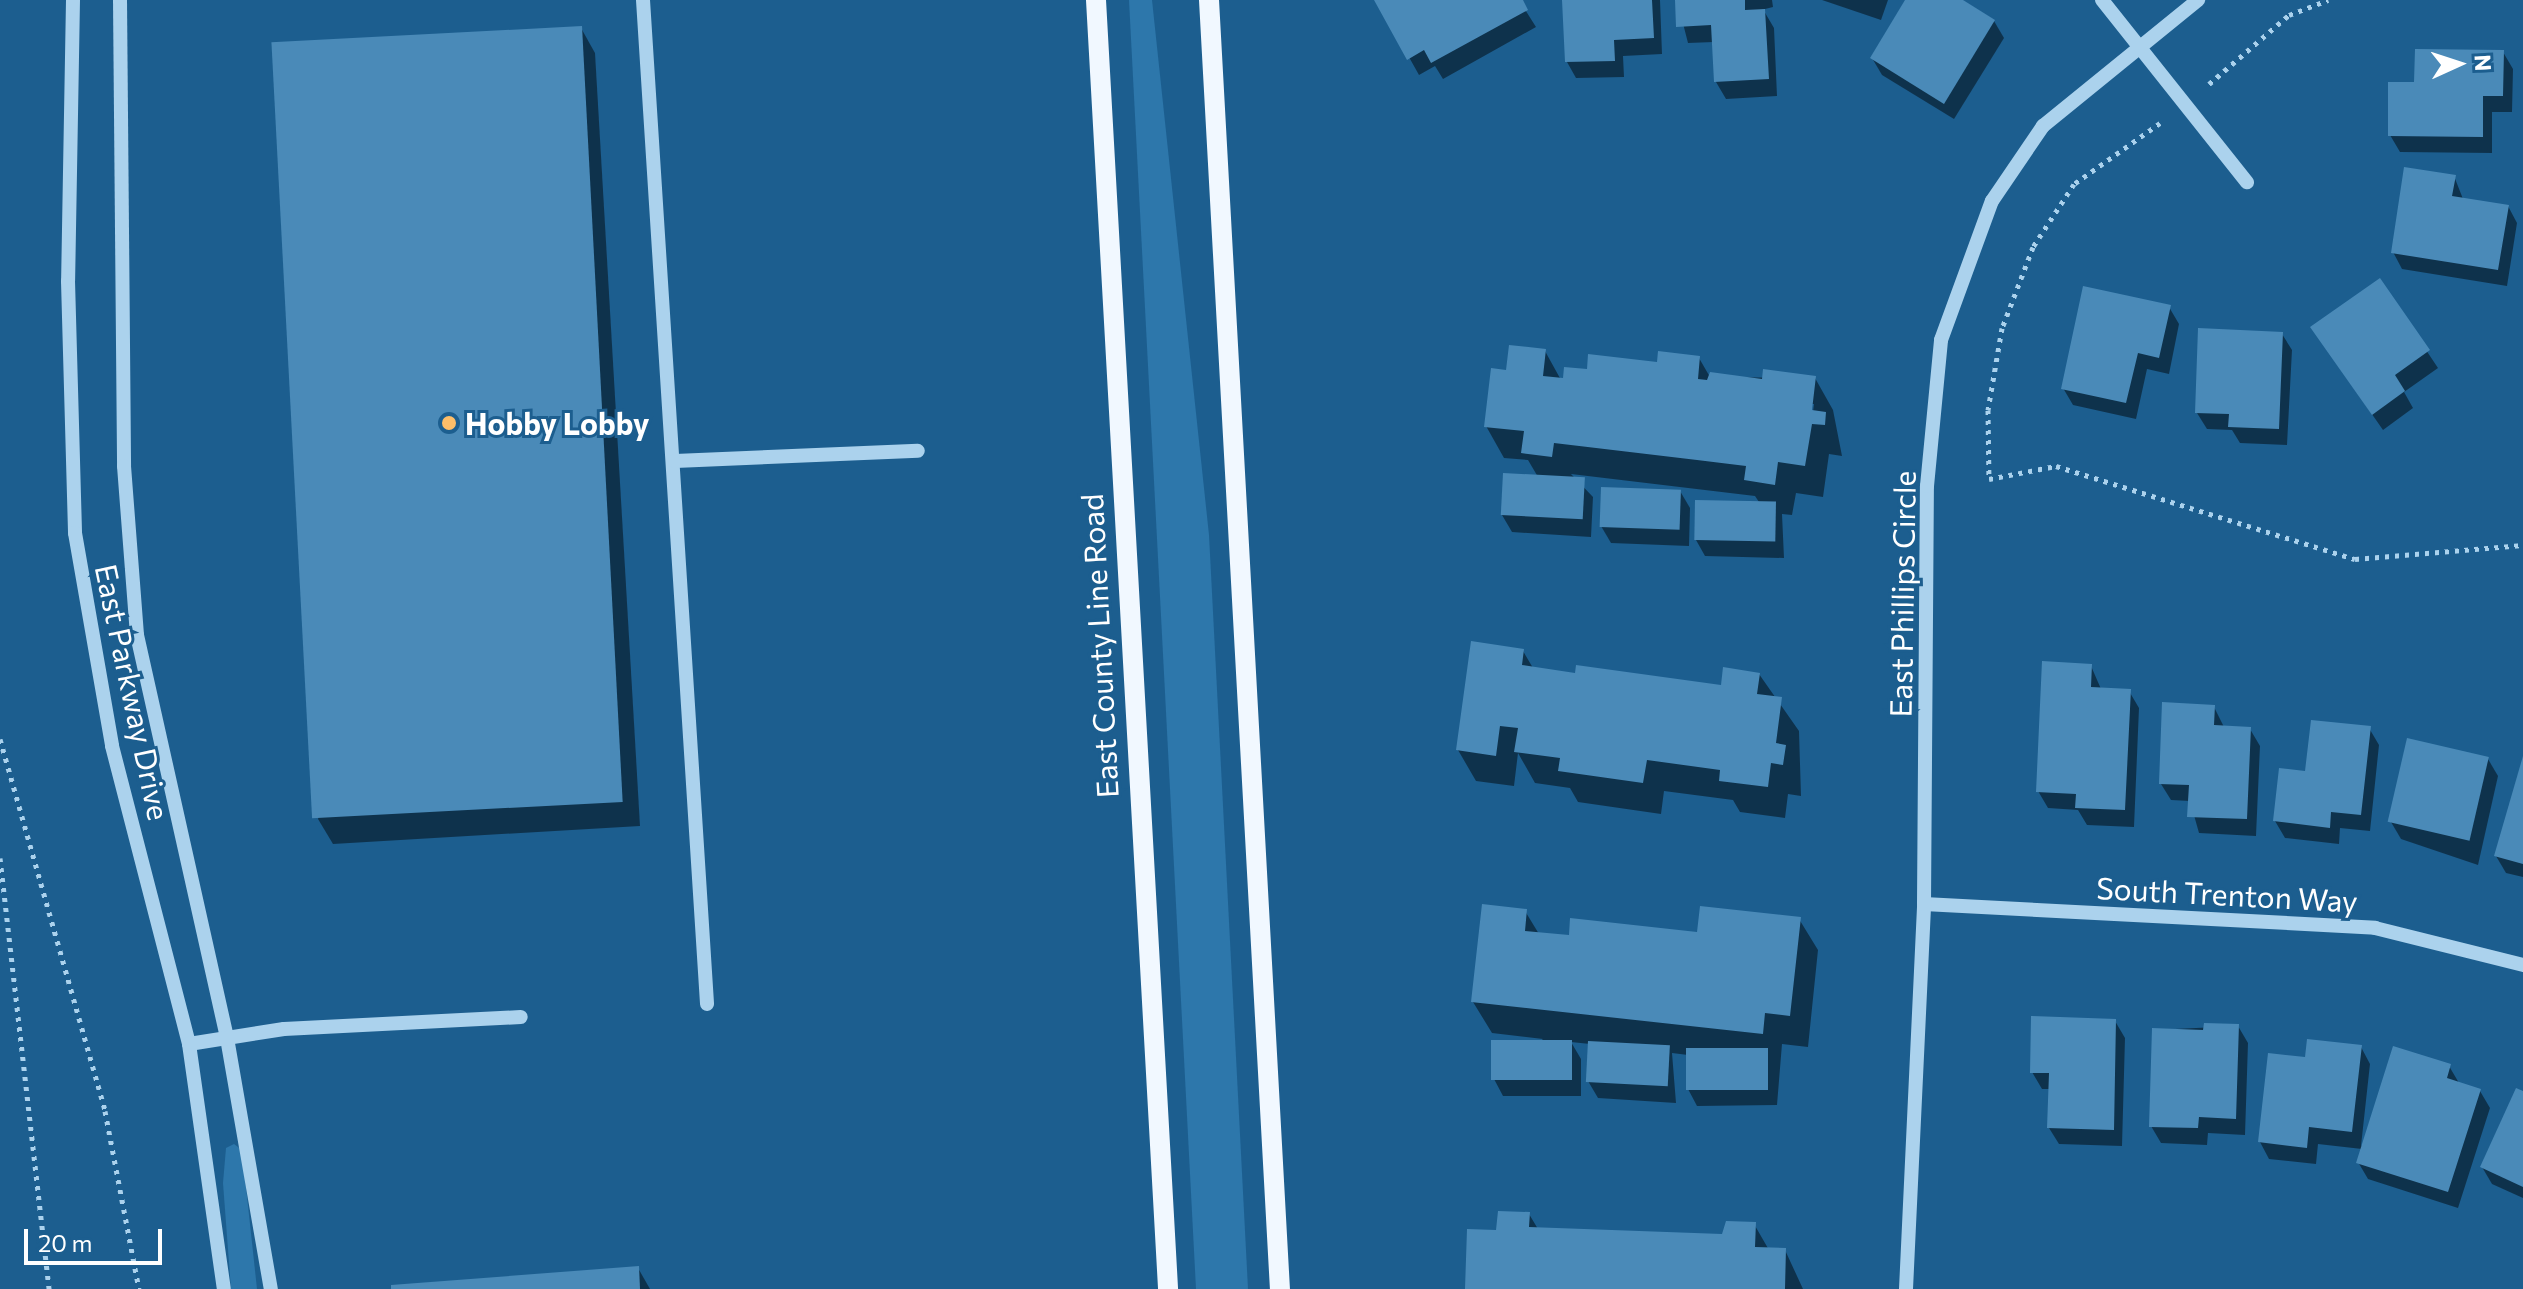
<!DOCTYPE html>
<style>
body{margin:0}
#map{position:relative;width:2523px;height:1289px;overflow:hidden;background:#1c5e8f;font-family:Commissioner,sans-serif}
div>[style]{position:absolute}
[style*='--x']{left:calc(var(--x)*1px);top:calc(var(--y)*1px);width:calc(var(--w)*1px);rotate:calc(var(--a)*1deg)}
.green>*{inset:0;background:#2d77ab}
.shadow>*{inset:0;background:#0007}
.building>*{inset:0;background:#4a8ab8;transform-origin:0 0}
.path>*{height:5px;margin-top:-2.5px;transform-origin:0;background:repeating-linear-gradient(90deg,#abd2ed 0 4px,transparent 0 10px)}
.minor>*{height:14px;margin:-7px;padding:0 7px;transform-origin:7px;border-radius:7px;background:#abd2ed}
.major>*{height:20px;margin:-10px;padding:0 10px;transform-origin:10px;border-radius:10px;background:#f1f8ff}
.dots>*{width:22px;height:22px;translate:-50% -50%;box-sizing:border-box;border:4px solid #1c5e8f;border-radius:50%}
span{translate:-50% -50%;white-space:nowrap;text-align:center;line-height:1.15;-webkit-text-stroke:6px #1c5e8f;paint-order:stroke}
.poi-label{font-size:30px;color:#fff;font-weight:700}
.left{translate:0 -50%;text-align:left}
.street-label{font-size:30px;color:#fff}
.north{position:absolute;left:2419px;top:24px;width:80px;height:80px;-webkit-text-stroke:6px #1c5e8f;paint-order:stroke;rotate:87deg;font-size:22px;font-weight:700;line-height:32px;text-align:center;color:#fff}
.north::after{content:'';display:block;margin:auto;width:28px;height:36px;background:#fff;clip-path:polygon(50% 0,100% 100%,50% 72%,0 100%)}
.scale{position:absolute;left:24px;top:1229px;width:138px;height:36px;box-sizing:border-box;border:4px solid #fff;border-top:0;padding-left:10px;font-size:24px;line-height:28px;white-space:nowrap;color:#fff;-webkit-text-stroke:6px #1c5e8f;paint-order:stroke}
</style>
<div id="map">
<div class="green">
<div style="clip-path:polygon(1129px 0,1152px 0,1209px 535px,1248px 1289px,1196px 1289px)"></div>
<div style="clip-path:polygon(234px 1144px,242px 1150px,257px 1289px,231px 1289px,223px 1183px,226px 1148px)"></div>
</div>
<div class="shadow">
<div style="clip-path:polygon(1377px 0,1519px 0,1536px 27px,1443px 79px,1435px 66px,1419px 75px)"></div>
<div style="clip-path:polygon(1564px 0,1660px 0,1662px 54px,1623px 56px,1624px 77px,1576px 78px,1567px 62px)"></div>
<div style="clip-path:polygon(1677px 0,1772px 0,1773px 7px,1753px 12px,1764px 11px,1774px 28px,1777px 96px,1726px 99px,1716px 82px,1714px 42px,1688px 43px)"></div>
<div style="clip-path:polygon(1822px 0,1888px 0,1881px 20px)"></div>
<div style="clip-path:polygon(1907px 0,1959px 0,1994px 21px,2004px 38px,1954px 119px,1882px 75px,1872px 58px)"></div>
<div style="clip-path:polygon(581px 28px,595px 53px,640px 826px,333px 844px,318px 819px)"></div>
<div style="clip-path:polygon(2503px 52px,2513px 69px,2512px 112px,2492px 112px,2492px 153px,2400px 152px,2390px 135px,2416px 84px)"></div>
<div style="clip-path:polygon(2454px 176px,2463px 199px,2508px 206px,2517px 223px,2507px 286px,2402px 269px,2393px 252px)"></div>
<div style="clip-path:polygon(2380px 281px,2438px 368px,2404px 392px,2413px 408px,2383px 430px,2323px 344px)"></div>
<div style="clip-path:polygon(2169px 307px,2179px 324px,2169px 374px,2147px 369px,2136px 419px,2073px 405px,2063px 388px)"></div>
<div style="clip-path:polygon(2282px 334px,2292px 350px,2287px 445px,2240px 443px,2232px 430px,2207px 429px,2197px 413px)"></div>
<div style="clip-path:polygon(evenodd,1545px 351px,1561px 380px,1699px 358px,1710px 377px,1815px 378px,1833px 410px,1842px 456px,1829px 454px,1823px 497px,1796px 493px,1792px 515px,1782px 514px,1784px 558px,1705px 556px,1696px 540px,1759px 502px,1755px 496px,1571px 474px,1593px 497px,1591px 537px,1512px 532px,1502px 515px,1538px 477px,1528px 460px,1504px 458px,1486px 426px,1508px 372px,1545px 351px,1810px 404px,1814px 404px,1812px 420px,1810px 404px)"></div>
<div style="clip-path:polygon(1680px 491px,1690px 508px,1689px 546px,1611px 543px,1601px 526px)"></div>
<div style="clip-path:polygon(1523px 651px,1533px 668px,1577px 675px,1722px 688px,1759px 674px,1799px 731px,1801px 796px,1788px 794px,1785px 818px,1740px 812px,1733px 800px,1664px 791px,1661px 814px,1578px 802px,1570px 788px,1535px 783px,1518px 753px,1514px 786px,1476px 781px,1458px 750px)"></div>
<div style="clip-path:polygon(2091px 666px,2101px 689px,2129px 691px,2139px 708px,2134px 827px,2087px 825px,2078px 810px,2048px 808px,2038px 791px)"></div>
<div style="clip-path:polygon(2214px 707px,2224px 727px,2250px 729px,2260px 746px,2256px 836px,2199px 833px,2190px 801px,2171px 800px,2161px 784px)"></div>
<div style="clip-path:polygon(2369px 728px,2379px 745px,2370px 831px,2340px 828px,2339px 844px,2285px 838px,2275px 821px,2307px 773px)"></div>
<div style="clip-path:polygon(2488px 759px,2498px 776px,2478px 865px,2401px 839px,2391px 822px)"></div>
<div style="clip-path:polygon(2523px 762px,2523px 877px,2506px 873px,2496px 856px)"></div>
<div style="clip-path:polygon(1525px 911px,1539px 934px,1571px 938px,1699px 934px,1799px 919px,1818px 950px,1808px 1047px,1782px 1044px,1777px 1105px,1697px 1106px,1688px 1089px,1688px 1055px,1672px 1053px,1676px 1103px,1598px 1098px,1588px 1081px,1590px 1044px,1571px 1042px,1581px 1059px,1581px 1096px,1503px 1096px,1494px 1079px,1543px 1039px,1492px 1033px,1473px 1002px)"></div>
<div style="clip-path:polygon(2115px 1021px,2125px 1038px,2122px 1146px,2059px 1144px,2049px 1128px,2051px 1089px,2042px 1089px,2032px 1072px)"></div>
<div style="clip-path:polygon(2238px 1026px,2248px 1043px,2245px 1135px,2208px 1133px,2207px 1145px,2161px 1143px,2151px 1126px,2154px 1030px)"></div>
<div style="clip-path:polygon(2361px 1047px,2370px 1064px,2361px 1146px,2449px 1066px,2459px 1083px,2480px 1091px,2490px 1108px,2458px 1208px,2368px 1179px,2358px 1162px,2362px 1149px,2318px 1144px,2316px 1164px,2269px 1159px,2260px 1142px,2306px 1059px)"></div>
<div style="clip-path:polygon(2523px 1094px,2523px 1198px,2492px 1184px,2482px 1167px)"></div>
<div style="clip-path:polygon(1529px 1214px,1538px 1229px,1723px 1236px,1754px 1224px,1769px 1250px,1785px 1250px,1803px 1289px,1467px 1289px,1498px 1232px)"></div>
<div style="clip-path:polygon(638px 1268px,650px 1289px,393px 1289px)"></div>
</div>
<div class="building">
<div style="clip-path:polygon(1374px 0,1523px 0,1528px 10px,1431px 63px,1424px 50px,1407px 60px)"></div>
<div style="clip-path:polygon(1562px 0,1652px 0,1654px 38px,1614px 40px,1615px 61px,1565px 62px)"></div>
<div style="clip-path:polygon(1675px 0,1745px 0,1745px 10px,1765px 9px,1769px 79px,1714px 82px,1711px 25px,1676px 27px)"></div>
<div style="clip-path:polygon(1905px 0,1963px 0,1995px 20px,1944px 104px,1870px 58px)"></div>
<div style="left:582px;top:26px;width:777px;height:311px;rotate:87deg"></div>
<div style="clip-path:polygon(2415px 49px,2504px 50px,2503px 96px,2483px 96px,2483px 137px,2388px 136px,2388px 82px,2414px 82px)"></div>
<div style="clip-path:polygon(2404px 167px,2456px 175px,2452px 196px,2509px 205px,2498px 270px,2391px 253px)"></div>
<div style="clip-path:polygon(2380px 278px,2430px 350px,2395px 375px,2405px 391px,2372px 415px,2310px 327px)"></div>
<div style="clip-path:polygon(2083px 286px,2171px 305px,2159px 358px,2138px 353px,2126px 403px,2061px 389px)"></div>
<div style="clip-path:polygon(2198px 328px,2283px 332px,2279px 429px,2228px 427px,2229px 414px,2195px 413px)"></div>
<div style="clip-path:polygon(1509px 345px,1546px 349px,1543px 376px,1563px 378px,1564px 367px,1587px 369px,1588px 354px,1657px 362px,1658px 351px,1700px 356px,1698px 379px,1707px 380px,1710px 372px,1762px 379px,1763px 369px,1816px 376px,1812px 410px,1826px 412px,1825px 425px,1812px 424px,1805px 466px,1778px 462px,1775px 485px,1744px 480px,1746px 466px,1697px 460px,1554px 443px,1552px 457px,1521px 453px,1524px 431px,1484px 427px,1491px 368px,1506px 370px)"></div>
<div style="left:1503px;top:473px;width:82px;height:42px;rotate:3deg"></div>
<div style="left:1601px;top:487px;width:80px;height:40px;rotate:2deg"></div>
<div style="left:1695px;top:500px;width:81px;height:40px;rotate:1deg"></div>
<div style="clip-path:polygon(1471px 641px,1524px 649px,1522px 665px,1575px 673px,1576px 665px,1721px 685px,1723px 667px,1760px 673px,1757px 694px,1782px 697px,1776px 743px,1786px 745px,1783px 765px,1771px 763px,1768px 787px,1719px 781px,1720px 770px,1647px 760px,1643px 783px,1558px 771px,1560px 758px,1514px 752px,1518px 728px,1500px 726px,1496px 756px,1456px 750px)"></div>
<div style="clip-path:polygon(2042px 661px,2092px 664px,2091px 687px,2131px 689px,2125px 810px,2075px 808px,2076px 794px,2036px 792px)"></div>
<div style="clip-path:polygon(2162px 702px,2215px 705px,2214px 725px,2251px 727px,2247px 819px,2187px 817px,2189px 785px,2159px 784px)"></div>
<div style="clip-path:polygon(2311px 720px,2371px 726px,2361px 815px,2331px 812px,2330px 828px,2273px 821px,2279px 768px,2305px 771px)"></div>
<div style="left:2407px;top:738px;width:84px;height:86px;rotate:13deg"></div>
<div style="clip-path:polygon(2523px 756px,2523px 864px,2494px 856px)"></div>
<div style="clip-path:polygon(1482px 904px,1527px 909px,1525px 931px,1569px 935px,1570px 918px,1697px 932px,1700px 906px,1801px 917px,1790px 1016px,1765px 1013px,1763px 1034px,1471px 1002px)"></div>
<div style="clip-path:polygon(2031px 1016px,2116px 1019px,2114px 1130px,2047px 1128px,2049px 1073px,2030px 1073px)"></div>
<div style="clip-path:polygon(2204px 1023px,2239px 1024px,2236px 1119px,2199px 1117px,2198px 1128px,2149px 1127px,2152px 1028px,2203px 1030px)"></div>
<div style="clip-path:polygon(2307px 1039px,2362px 1045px,2352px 1132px,2309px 1127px,2307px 1148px,2258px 1142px,2268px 1053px,2305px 1057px)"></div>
<div style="left:1491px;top:1040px;width:81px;height:40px"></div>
<div style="left:1588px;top:1041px;width:82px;height:41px;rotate:3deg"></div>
<div style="clip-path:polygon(2393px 1046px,2451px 1064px,2447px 1078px,2481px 1089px,2448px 1192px,2356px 1163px)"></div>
<div style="left:1686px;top:1048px;width:82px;height:42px"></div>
<div style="clip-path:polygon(2516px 1088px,2523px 1091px,2523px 1187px,2480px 1167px)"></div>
<div style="clip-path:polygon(1498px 1211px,1530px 1212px,1529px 1227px,1722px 1234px,1726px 1221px,1756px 1222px,1755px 1247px,1786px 1248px,1785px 1289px,1465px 1289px,1467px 1229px,1496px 1230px)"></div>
<div style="clip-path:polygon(639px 1266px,640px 1289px,391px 1289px,391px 1285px)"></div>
</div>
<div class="path">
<div style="--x:2209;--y:84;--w:106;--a:-40.8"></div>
<div style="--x:2289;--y:15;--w:42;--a:-21"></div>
<div style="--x:2160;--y:123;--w:105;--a:144.7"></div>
<div style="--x:2074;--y:184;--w:75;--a:123.1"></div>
<div style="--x:2033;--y:247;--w:87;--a:110.9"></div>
<div style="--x:2002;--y:328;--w:83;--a:99.7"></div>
<div style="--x:1988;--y:410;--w:69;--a:89.2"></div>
<div style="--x:1989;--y:479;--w:68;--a:-11"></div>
<div style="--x:2056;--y:466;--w:313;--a:17.3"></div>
<div style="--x:2355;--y:559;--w:169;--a:-4.8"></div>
<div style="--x:0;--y:739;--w:387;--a:74.2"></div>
<div style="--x:105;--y:1111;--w:181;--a:79.2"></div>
<div style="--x:0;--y:858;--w:434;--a:83.5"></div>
</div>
<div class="minor">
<div style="--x:73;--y:0;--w:281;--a:91"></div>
<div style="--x:68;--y:281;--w:252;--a:88.4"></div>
<div style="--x:75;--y:533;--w:216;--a:80.1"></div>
<div style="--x:112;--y:746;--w:308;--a:75.5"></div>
<div style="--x:189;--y:1044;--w:247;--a:81.9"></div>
<div style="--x:120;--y:0;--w:466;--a:89.5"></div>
<div style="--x:124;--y:466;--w:169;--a:85.6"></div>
<div style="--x:137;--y:635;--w:413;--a:77.4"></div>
<div style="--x:227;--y:1038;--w:255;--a:80.1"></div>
<div style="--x:643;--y:0;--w:1006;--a:86.35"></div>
<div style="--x:2102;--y:0;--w:233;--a:51.5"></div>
<div style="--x:675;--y:461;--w:243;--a:-2.4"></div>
<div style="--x:1924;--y:904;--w:452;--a:3"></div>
<div style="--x:2375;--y:928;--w:153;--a:14"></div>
<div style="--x:189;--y:1044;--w:96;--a:-9"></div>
<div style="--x:284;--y:1029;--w:237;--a:-2.9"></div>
<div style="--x:1906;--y:1289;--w:385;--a:-87.3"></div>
<div style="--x:1924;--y:904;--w:418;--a:-89.6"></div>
<div style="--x:1927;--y:486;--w:147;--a:-84.5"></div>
<div style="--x:1941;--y:340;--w:148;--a:-69.9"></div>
<div style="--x:1992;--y:201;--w:91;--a:-55.8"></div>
<div style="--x:2043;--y:126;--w:200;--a:-39.1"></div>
</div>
<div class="major">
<div style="--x:1096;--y:0;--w:1291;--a:86.8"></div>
<div style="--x:1209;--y:0;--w:1291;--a:86.85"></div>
</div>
<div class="dots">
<div style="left:449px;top:423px;background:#fdbe69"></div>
</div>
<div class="poi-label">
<span class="left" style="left:465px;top:423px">Hobby Lobby</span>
</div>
<div class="street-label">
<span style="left:1902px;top:594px;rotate:-89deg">East Phillips Circle</span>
<span style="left:1099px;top:646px;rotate:-93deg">East County Line Road</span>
<span style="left:133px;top:692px;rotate:78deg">East Parkway Drive</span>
<span style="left:2227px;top:894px;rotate:3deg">South Trenton Way</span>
</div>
<div class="north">N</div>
<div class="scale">20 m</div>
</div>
